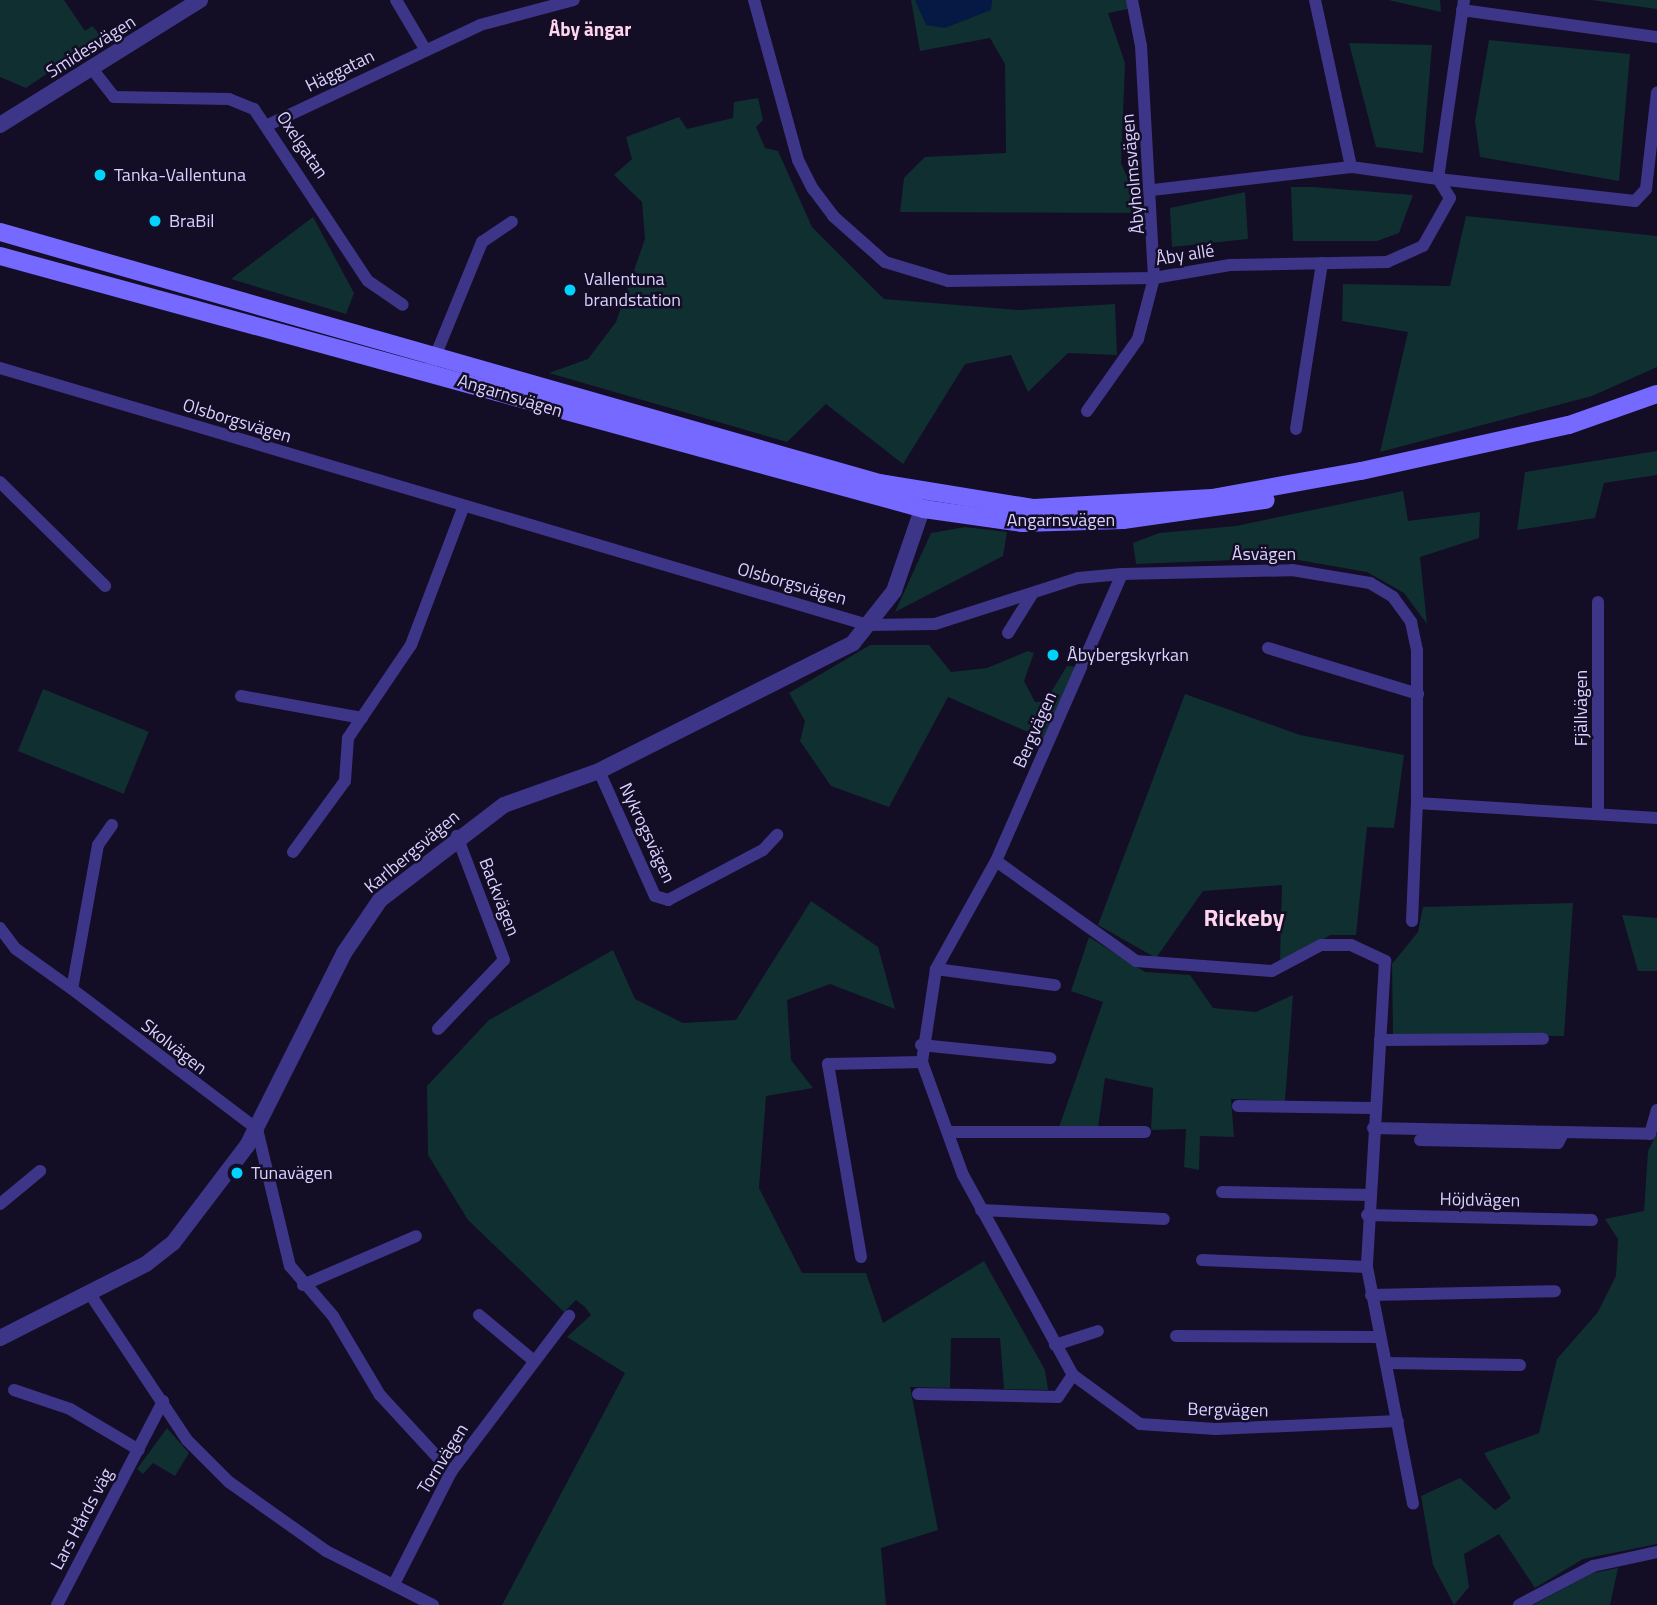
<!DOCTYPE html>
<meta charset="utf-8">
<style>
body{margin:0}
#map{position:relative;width:1657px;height:1605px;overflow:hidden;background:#130d26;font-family:"Titillium Web",sans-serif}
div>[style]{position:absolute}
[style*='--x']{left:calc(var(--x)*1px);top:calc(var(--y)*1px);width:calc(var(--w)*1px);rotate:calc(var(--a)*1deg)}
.green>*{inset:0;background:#102f30;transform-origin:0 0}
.water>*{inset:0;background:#061945}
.minor>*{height:12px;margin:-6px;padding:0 6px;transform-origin:6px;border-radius:6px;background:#3d3588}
.tertiary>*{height:16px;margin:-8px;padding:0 8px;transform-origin:8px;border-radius:8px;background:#3d3588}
.secondary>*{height:18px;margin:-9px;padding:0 9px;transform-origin:9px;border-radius:9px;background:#7669ff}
.dots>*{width:19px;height:19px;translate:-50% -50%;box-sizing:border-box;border:4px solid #130d26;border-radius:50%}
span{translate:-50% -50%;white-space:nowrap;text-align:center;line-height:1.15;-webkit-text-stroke:5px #130d26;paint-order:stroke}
.street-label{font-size:18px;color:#dad2ff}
.poi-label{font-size:18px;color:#dad2ff}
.left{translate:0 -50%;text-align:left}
.neighbourhood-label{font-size:19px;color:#ffd4ed;font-weight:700}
.district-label{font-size:24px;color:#ffd4ed;font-weight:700}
</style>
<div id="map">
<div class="green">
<div style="clip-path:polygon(0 0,64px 0,85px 31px,92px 26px,102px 36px,26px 88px,0 77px)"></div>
<div style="clip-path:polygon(911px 0,1132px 0,1133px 8px,1108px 13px,1125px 63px,1121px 163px,1143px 213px,900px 212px,904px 178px,925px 157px,1006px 153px,1005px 64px,990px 38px,920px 51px)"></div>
<div style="clip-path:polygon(1388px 0,1440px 0,1441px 12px)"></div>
<div style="clip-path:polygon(1591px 0,1657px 0,1657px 9px)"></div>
<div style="clip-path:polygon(1489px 40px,1630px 54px,1619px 181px,1480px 157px,1475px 121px)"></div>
<div style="clip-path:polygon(1349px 43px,1432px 45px,1423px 153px,1376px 147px)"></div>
<div style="clip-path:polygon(758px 98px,763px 120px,756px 127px,765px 148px,778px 151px,812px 227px,884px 299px,1019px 310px,1115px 304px,1117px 355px,1068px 353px,1028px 392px,1011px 355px,965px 364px,903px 464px,826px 404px,787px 442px,549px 373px,588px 359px,616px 322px,645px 239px,642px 202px,614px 175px,632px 159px,626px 137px,679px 117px,687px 129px,733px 118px,734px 102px)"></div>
<div style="clip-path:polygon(1291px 187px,1313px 187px,1413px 195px,1399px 233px,1377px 241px,1293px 241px)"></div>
<div style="clip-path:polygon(1245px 192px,1248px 239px,1172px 247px,1170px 208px)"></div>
<div style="clip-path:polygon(1466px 216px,1657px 236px,1657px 367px,1592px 396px,1380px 452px,1408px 332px,1342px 321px,1343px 284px,1450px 286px)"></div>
<div style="clip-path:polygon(313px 217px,354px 293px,346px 314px,231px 279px)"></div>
<div style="clip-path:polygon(1657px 451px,1657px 475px,1604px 483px,1595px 518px,1517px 530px,1525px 472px)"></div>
<div style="clip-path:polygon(1403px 491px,1408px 521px,1480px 512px,1479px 538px,1420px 557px,1427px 624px,1404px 593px,1367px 572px,1287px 558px,1136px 564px,1133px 543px,1159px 533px,1236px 526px)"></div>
<div style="clip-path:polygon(965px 527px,1007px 532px,1003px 556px,895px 612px,931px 533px)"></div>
<div style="clip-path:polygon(870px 645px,929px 645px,951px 672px,987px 668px,1028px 651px,1034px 653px,1024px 681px,1035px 702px,1045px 702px,1067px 666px,1079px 667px,1046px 740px,948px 697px,889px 807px,831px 786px,800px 741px,805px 721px,789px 693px)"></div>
<div style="left:43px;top:689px;width:114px;height:67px;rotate:22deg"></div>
<div style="clip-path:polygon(1185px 694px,1300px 735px,1404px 755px,1394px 828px,1367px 827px,1356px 935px,1330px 935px,1293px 958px,1280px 959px,1282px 885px,1203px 891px,1156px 958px,1098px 925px)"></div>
<div style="clip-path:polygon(811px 901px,878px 947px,895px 1009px,830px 984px,787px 1000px,791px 1060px,813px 1088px,766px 1096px,759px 1188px,802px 1273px,866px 1273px,883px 1323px,984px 1261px,1045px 1370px,1048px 1390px,1004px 1389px,1000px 1338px,951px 1338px,950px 1388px,910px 1387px,938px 1530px,881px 1548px,886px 1605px,502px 1605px,625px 1373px,567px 1337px,591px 1315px,585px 1307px,576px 1300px,564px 1312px,468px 1220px,428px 1155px,427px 1086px,489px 1020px,613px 950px,635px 999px,683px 1023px,736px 1020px)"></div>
<div style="clip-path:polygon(1573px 903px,1564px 1036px,1393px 1035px,1392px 964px,1418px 932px,1423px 907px)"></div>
<div style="clip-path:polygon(1622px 915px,1657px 918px,1657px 971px,1638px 971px)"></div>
<div style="clip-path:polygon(1089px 937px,1145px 972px,1190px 975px,1213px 1008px,1256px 1012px,1293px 995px,1285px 1101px,1231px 1099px,1234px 1137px,1200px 1136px,1199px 1170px,1184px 1167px,1186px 1129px,1151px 1130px,1153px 1088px,1105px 1078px,1098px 1127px,1059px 1127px,1103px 1002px,1071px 991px)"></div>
<div style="clip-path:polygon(1657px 1133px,1657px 1544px,1583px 1559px,1535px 1588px,1499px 1534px,1464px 1554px,1469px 1587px,1454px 1605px,1433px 1565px,1421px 1496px,1460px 1478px,1495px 1510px,1511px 1498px,1484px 1453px,1539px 1433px,1557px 1359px,1598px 1312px,1616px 1276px,1618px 1239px,1605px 1219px,1644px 1211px,1648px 1151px)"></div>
<div style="clip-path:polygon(167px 1428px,189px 1453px,175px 1476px,153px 1463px,143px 1474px,137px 1469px)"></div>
<div style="clip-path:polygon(1618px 1568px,1610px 1605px,1533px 1605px,1593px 1573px)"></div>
</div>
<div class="water">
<div style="clip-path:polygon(915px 0,992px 0,992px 1px,991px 10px,945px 28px,926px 25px)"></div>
</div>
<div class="minor">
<div style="--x:396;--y:0;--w:57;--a:59.4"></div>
<div style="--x:754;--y:0;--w:166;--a:74.6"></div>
<div style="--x:798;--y:160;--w:33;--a:63"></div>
<div style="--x:813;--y:189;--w:34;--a:53"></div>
<div style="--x:833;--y:216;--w:69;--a:41.5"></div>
<div style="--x:885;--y:262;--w:66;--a:16.8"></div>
<div style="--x:948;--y:281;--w:206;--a:-0.8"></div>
<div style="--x:1154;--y:278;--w:77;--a:-9.7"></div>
<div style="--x:1230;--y:265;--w:157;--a:-1.1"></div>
<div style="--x:1387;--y:262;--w:39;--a:-24"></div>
<div style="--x:1423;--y:246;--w:55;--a:-60.6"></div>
<div style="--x:1450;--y:198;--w:22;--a:-122"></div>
<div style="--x:1438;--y:179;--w:88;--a:-172.1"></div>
<div style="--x:1351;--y:167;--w:201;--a:173.4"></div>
<div style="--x:1315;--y:0;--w:171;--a:77.8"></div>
<div style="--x:1464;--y:0;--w:181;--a:98.3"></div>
<div style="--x:1438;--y:179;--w:198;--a:6.4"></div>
<div style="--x:1635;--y:201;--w:16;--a:-47"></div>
<div style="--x:1646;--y:189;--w:97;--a:-83.5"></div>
<div style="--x:1462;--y:10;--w:197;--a:7.9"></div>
<div style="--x:93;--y:70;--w:34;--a:52"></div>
<div style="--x:114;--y:97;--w:115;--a:1"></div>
<div style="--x:229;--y:99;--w:27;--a:22"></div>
<div style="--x:254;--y:109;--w:206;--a:56.5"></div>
<div style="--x:368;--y:281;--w:42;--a:34.4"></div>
<div style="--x:270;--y:124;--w:232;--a:-25.2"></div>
<div style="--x:480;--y:25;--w:97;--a:-14.9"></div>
<div style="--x:432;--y:364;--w:132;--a:-67.7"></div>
<div style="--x:482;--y:242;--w:36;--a:-34"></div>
<div style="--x:0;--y:368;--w:905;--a:16.49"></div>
<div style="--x:868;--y:625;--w:67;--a:-0.9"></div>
<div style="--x:935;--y:624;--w:150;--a:-17.8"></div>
<div style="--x:1078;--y:578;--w:44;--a:-5.2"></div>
<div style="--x:1122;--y:574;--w:170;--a:-1.3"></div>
<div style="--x:1292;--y:570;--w:79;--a:9.5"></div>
<div style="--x:1370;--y:583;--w:27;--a:31"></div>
<div style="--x:1393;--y:597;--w:31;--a:54"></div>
<div style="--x:1411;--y:622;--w:29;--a:78"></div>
<div style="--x:1417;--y:650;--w:153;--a:90"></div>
<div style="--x:1417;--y:803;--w:240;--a:3.6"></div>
<div style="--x:1087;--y:411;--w:88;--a:-54.7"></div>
<div style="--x:1138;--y:339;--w:63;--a:-75.3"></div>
<div style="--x:1154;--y:278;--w:232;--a:-93.2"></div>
<div style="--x:1141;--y:46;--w:47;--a:-101.1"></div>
<div style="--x:1296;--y:429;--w:168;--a:-81.1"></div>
<div style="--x:0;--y:482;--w:148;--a:44.7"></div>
<div style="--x:1122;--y:574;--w:313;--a:113.7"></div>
<div style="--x:996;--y:861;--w:124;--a:119.1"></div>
<div style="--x:936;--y:969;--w:94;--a:98.6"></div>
<div style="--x:922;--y:1062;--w:120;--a:70.1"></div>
<div style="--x:963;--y:1175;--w:228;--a:61.2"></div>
<div style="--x:1073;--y:1375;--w:83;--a:36.2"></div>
<div style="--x:1140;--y:1424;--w:76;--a:3.8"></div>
<div style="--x:1216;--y:1429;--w:182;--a:-2.5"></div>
<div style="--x:1008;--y:633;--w:44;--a:-58.1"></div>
<div style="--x:1268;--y:648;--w:157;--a:17"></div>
<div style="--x:241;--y:696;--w:123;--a:10.3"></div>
<div style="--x:599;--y:771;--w:137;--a:65.9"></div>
<div style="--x:655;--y:896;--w:14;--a:17"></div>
<div style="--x:668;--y:900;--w:107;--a:-27.8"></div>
<div style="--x:763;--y:850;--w:21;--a:-47"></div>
<div style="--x:1598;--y:814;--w:212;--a:-90"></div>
<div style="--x:112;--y:825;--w:24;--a:125"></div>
<div style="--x:98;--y:845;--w:146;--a:100.2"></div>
<div style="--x:72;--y:989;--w:232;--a:37.1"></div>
<div style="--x:257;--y:1129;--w:141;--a:76.5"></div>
<div style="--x:290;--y:1266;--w:66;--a:49.3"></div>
<div style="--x:333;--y:1316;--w:92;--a:59.3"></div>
<div style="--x:380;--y:1395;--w:105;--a:47.3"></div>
<div style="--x:293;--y:852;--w:88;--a:-53.8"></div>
<div style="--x:345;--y:781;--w:43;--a:-86"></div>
<div style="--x:348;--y:738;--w:112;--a:-55.9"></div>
<div style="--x:411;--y:645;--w:147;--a:-69.2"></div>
<div style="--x:996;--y:861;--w:172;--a:35.5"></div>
<div style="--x:1136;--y:961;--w:136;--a:4.2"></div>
<div style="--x:1272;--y:971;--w:55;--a:-28"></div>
<div style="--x:1321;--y:945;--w:30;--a:0"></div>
<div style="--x:1351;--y:945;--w:38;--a:25"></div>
<div style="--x:1385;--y:961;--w:307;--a:93.4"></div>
<div style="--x:1367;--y:1267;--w:241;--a:79"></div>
<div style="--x:1412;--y:921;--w:118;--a:-87.6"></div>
<div style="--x:0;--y:928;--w:26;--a:53"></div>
<div style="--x:16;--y:949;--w:69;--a:35.5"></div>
<div style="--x:936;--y:969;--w:120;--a:7.7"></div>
<div style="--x:438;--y:1029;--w:95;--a:-46.3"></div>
<div style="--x:504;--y:960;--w:133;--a:-110.8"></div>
<div style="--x:1380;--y:1040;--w:163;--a:-0.4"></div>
<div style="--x:921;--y:1045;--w:130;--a:5.8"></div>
<div style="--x:1238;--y:1106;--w:134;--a:0.9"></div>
<div style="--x:1373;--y:1128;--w:277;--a:1.2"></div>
<div style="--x:1650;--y:1134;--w:25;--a:-74"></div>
<div style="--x:952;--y:1132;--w:193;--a:0"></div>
<div style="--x:1420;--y:1140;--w:138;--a:1.2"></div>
<div style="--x:1558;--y:1143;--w:11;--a:-63"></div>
<div style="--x:1222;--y:1192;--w:149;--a:1.2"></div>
<div style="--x:0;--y:1204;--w:52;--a:-39.5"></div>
<div style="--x:981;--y:1210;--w:183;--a:2.8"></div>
<div style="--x:1367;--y:1215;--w:225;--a:1.3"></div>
<div style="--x:861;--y:1257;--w:196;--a:-99.7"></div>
<div style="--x:828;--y:1064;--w:94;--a:-1.2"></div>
<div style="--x:1202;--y:1260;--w:165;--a:2.4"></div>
<div style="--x:303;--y:1285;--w:123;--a:-23.4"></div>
<div style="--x:90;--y:1294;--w:175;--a:56.4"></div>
<div style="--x:187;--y:1440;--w:59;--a:45"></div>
<div style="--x:229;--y:1482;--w:119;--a:35.4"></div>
<div style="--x:326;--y:1551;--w:120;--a:26.8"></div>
<div style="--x:1371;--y:1295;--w:184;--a:-1.2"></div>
<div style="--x:479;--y:1315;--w:72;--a:39.9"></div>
<div style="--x:1176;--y:1336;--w:202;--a:0.3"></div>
<div style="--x:1055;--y:1345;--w:45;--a:-18"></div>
<div style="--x:1387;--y:1363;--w:133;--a:0.9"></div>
<div style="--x:14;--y:1390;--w:59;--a:18.7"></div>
<div style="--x:70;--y:1409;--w:80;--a:30.7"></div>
<div style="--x:918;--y:1394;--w:140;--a:1.2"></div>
<div style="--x:1058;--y:1397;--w:27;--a:-56"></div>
<div style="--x:394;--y:1584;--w:126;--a:-63"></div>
<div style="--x:451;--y:1472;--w:196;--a:-52.9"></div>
<div style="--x:57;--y:1605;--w:230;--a:-62.5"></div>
<div style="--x:1519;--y:1605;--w:84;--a:-27.8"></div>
<div style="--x:1593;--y:1566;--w:66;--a:-12.3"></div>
</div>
<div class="tertiary">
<div style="--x:0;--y:125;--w:236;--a:-32"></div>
<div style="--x:0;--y:1338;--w:164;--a:-26.9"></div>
<div style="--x:146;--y:1264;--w:34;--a:-38"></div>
<div style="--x:173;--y:1243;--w:122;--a:-52.7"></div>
<div style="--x:247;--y:1146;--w:216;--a:-63.3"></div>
<div style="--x:344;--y:953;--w:64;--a:-55.8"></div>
<div style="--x:380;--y:900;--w:156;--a:-37.5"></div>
<div style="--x:504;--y:805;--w:101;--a:-19.7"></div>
<div style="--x:599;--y:771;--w:284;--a:-26.7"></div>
<div style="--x:853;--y:643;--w:66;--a:-51.7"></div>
<div style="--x:894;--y:591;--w:98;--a:-71"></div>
</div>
<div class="secondary">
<div style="--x:0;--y:232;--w:914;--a:15.94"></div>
<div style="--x:879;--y:483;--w:157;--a:9.2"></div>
<div style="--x:1034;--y:508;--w:178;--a:-3.2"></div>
<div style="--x:1212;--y:498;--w:151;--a:-10.3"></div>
<div style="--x:1361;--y:471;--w:213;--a:-12.5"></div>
<div style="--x:1569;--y:425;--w:93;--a:-19.4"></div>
<div style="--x:0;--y:256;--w:958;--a:15.31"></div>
<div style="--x:924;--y:509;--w:99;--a:8.1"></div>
<div style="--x:1022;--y:523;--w:101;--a:-1.7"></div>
<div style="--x:1123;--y:520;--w:144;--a:-8"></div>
</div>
<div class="dots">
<div style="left:100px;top:175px;background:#00d4fd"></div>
<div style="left:155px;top:221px;background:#00d4fd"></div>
<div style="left:570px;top:290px;background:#00d4fd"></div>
<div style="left:1053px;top:655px;background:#00d4fd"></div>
<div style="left:237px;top:1173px;background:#00d4fd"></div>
</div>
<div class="street-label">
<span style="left:91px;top:47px;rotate:-32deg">Smidesvägen</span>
<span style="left:340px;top:71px;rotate:-26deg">Häggatan</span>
<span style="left:302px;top:145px;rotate:56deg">Oxelgatan</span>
<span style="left:1133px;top:174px;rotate:-95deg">Åbyholmsvägen</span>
<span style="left:1185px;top:255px;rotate:-9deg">Åby allé</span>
<span style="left:510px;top:396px;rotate:17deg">Angarnsvägen</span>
<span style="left:237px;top:421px;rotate:17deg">Olsborgsvägen</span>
<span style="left:1061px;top:520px">Angarnsvägen</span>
<span style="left:1264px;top:554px">Åsvägen</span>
<span style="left:792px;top:584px;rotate:16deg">Olsborgsvägen</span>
<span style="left:1581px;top:708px;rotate:-90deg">Fjällvägen</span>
<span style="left:1035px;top:730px;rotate:-66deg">Bergvägen</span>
<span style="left:647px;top:833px;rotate:65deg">Nykrogsvägen</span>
<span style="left:412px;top:852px;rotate:-40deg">Karlbergsvägen</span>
<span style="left:499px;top:897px;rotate:69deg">Backvägen</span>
<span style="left:174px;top:1047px;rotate:38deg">Skolvägen</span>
<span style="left:1480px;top:1200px;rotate:1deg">Höjdvägen</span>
<span style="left:1228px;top:1410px;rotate:1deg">Bergvägen</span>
<span style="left:443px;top:1459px;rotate:-58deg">Tornvägen</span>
<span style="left:82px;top:1519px;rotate:-62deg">Lars Hårds väg</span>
</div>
<div class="poi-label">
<span class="left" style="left:114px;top:175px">Tanka-Vallentuna</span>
<span class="left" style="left:169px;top:221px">BraBil</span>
<span class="left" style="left:584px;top:290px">Vallentuna<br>brandstation</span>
<span class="left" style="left:1067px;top:655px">Åbybergskyrkan</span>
<span class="left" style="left:251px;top:1173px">Tunavägen</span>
</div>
<div class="neighbourhood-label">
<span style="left:590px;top:29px">Åby ängar</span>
</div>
<div class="district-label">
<span style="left:1244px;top:918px">Rickeby</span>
</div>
</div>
